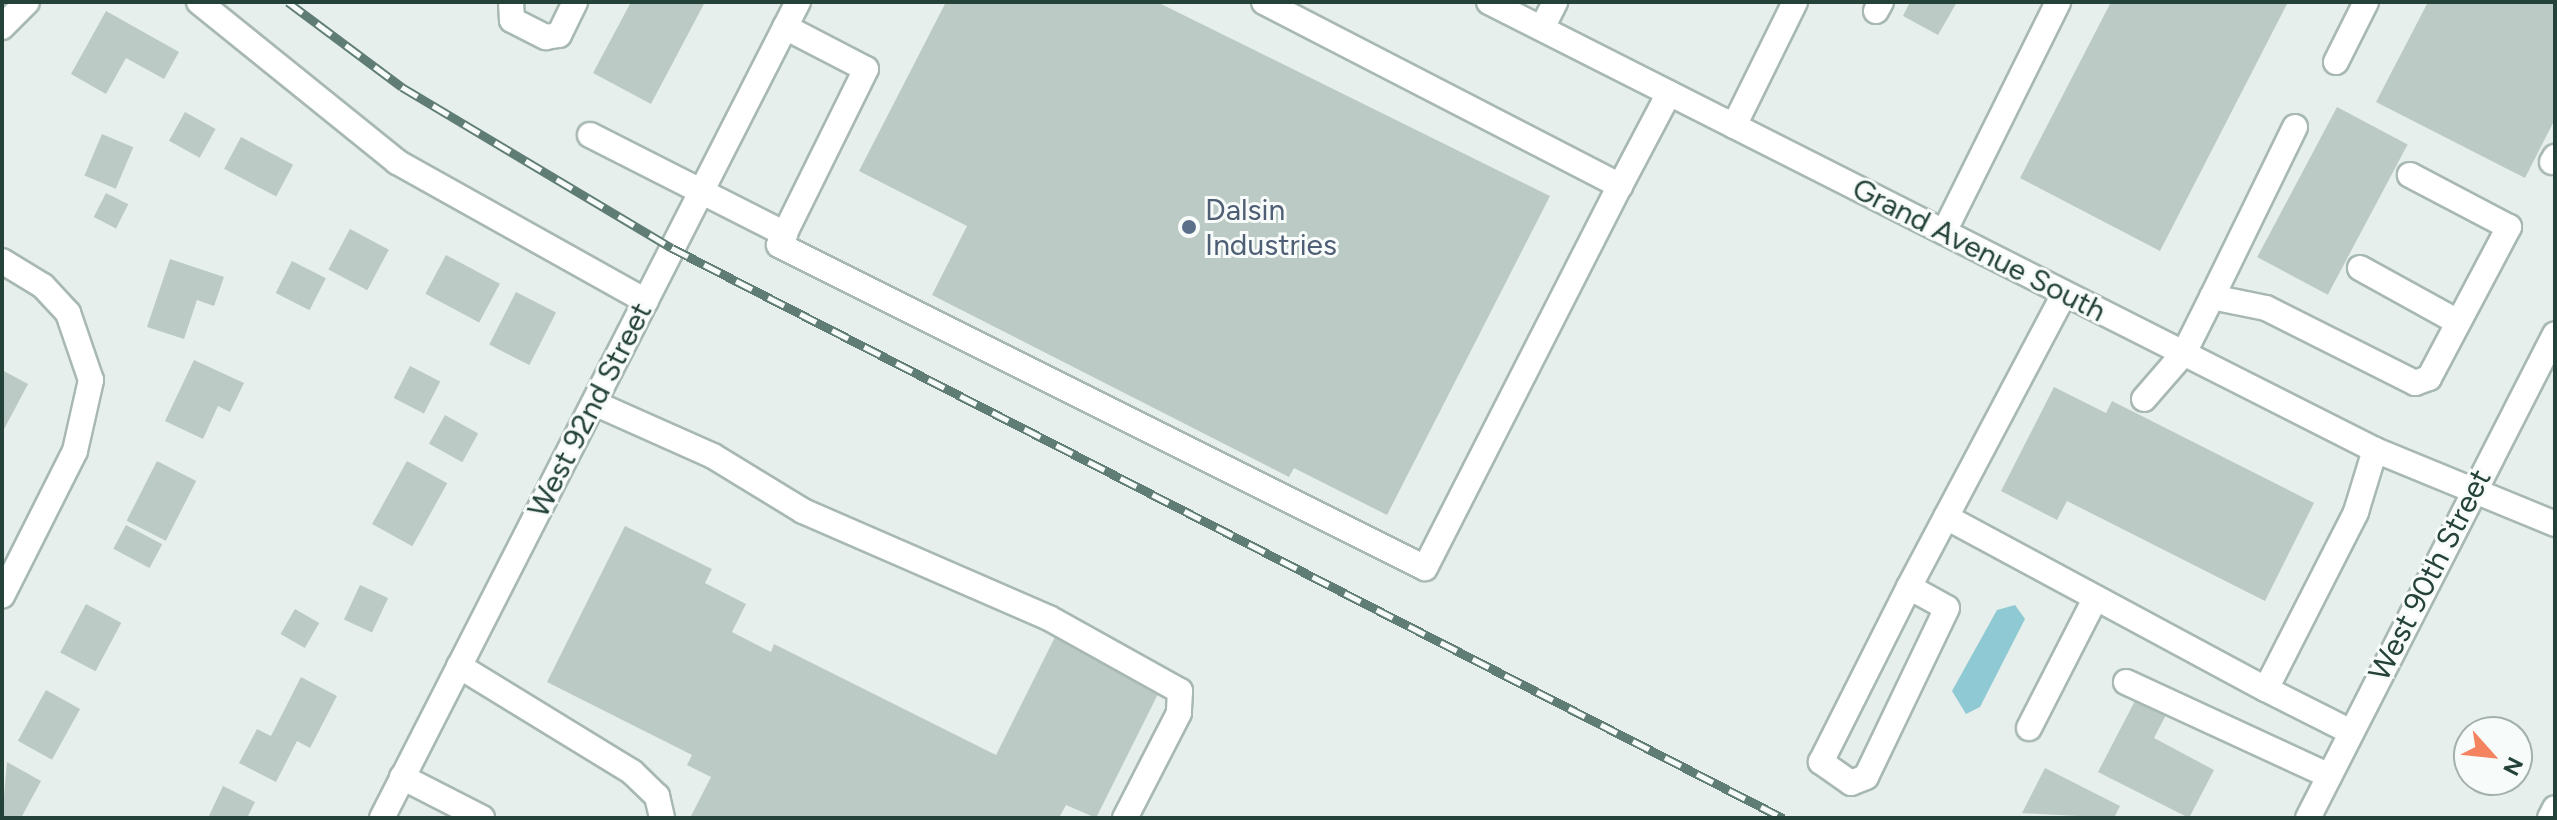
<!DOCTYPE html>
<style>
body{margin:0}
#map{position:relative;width:2557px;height:820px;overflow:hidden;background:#e6efeb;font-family:Figtree,sans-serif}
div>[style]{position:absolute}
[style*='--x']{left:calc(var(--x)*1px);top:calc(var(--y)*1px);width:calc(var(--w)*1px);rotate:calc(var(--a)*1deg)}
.water>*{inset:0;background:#8ec9d4}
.building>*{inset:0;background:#bbcac4;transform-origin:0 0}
.roads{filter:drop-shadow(2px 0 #a8b8b2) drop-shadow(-2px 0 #a8b8b2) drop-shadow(0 2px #a8b8b2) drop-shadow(0 -2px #a8b8b2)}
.minor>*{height:24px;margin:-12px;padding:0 12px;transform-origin:12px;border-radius:12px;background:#fff}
.rail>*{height:9px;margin-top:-4.5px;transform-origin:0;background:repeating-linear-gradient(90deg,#f7fbf9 0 18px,#5f7d75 0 36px);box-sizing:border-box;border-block:2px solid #5f7d75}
.dots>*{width:22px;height:22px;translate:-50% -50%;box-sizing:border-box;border:4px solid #f7fbf9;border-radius:50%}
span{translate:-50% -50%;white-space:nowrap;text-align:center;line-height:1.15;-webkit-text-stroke:6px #f7fbf9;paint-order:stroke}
.service-label{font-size:30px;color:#4e5e75}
.left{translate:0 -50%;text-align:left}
.street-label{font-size:30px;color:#24423a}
.frame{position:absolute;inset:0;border:4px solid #24423a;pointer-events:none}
.north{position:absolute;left:2453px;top:716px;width:80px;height:80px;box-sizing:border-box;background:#f7fbf9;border:2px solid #a3b1ad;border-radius:50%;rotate:117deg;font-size:22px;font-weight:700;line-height:32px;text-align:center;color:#24423a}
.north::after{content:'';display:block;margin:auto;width:28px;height:36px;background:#f4845f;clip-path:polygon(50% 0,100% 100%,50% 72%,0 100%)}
</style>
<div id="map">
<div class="water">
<div style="clip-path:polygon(2015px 605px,2025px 619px,1980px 707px,1966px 714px,1952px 691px,1997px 610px)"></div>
</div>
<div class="building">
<div style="clip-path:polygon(631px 2px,705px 2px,651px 104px,593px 73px)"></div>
<div style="clip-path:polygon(946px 2px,1157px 2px,1550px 196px,1387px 515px,1294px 468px,1289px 477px,932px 295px,967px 226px,859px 171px)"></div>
<div style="clip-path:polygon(1910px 2px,1957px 2px,1938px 35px,1903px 16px)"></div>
<div style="clip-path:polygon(2111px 2px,2288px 2px,2160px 251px,2020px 178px)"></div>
<div style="clip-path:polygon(2428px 2px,2555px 2px,2555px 119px,2525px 178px,2376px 102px)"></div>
<div style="clip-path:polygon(106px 11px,179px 52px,164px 79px,126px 58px,106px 94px,71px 74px)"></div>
<div style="left:2337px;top:107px;width:80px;height:170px;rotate:28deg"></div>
<div style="left:185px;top:112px;width:35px;height:33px;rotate:29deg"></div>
<div style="left:102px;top:134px;width:34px;height:45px;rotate:23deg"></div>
<div style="left:241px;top:137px;width:59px;height:36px;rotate:28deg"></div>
<div style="left:106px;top:193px;width:25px;height:27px;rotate:27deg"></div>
<div style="left:350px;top:229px;width:44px;height:46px;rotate:28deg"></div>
<div style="left:446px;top:255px;width:61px;height:44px;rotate:28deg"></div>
<div style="clip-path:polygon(170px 259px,224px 277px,214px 306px,197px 300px,184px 339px,147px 327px)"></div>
<div style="left:292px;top:261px;width:38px;height:36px;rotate:27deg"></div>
<div style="left:516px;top:292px;width:45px;height:59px;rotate:27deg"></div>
<div style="clip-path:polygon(194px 360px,244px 383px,230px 412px,218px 406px,203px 439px,165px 421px)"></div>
<div style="left:410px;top:366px;width:34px;height:36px;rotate:27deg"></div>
<div style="clip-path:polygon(2px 370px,28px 384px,2px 433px)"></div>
<div style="clip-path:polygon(2054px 387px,2106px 413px,2112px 401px,2314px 503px,2265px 601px,2067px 501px,2057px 520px,2001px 491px)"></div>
<div style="left:445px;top:415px;width:38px;height:33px;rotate:29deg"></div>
<div style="left:157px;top:461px;width:44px;height:67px;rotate:27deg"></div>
<div style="left:407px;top:461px;width:46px;height:72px;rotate:29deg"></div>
<div style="left:126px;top:525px;width:41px;height:27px;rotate:28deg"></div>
<div style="clip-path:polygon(625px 526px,712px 569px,705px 583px,746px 604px,732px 632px,771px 652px,774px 644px,996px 755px,1056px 635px,1161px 688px,1096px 818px,1066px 805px,1059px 818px,690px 818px,711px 777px,687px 765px,692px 755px,547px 682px)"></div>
<div style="left:360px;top:585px;width:31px;height:38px;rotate:25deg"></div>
<div style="left:86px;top:604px;width:40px;height:55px;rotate:28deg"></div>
<div style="left:295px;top:609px;width:28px;height:29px;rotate:30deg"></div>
<div style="clip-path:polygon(301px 677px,337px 696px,310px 748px,297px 741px,276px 782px,239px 763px,257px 729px,271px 736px)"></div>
<div style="left:46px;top:690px;width:39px;height:58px;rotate:29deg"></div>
<div style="clip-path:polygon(2138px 695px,2168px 711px,2154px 738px,2214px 770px,2189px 818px,2098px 772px)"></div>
<div style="clip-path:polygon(7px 762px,41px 781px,21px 818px,2px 818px)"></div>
<div style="clip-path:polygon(2045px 768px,2120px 806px,2114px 818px,2022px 813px)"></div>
<div style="clip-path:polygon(223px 786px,255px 802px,247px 818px,208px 818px)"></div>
</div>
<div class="roads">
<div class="minor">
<div style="--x:199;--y:2;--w:255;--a:38.9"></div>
<div style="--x:397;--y:162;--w:285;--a:29.2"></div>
<div style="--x:511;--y:2;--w:18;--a:87"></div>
<div style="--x:512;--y:20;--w:38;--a:27"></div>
<div style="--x:546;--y:37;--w:13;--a:-9"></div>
<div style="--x:559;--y:35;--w:37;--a:-64"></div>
<div style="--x:1264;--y:2;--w:401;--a:27.3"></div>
<div style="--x:1620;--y:186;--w:105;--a:-62.2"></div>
<div style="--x:1489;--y:2;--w:993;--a:26.82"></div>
<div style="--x:2375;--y:450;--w:195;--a:22.3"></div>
<div style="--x:1876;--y:11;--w:10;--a:-61"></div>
<div style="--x:2;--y:27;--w:35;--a:-45"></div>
<div style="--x:785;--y:27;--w:91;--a:27.4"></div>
<div style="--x:866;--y:69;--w:196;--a:116.3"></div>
<div style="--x:779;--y:245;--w:722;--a:26.57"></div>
<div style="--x:1425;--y:568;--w:429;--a:-63"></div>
<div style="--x:1542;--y:28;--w:29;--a:-63"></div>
<div style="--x:2336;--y:62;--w:67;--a:-63.4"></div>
<div style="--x:1734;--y:126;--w:138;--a:-63.8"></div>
<div style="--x:2295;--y:127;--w:189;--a:116"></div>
<div style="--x:2212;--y:297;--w:55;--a:11.5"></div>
<div style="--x:2266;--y:308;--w:167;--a:26.7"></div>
<div style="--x:2415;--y:383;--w:15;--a:-20"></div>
<div style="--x:2429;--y:378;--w:171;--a:-62.1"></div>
<div style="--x:2509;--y:227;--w:112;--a:-152.3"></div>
<div style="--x:590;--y:135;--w:219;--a:26.9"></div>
<div style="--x:2552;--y:162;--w:6;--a:-59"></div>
<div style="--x:1944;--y:232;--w:257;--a:-63.6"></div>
<div style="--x:2;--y:261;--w:48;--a:31.4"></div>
<div style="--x:43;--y:286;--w:37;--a:47"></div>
<div style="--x:68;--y:313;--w:71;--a:71.1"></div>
<div style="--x:91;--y:380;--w:73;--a:102.7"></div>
<div style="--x:75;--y:451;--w:162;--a:116.7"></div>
<div style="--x:2360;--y:268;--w:112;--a:28.9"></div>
<div style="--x:2144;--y:399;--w:61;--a:-49"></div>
<div style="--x:2184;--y:353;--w:63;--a:-63.4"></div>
<div style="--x:594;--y:403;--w:130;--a:24"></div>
<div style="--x:713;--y:456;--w:105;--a:31.4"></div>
<div style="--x:803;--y:511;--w:268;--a:23.5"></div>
<div style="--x:1049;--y:618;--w:150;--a:29.1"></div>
<div style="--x:1180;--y:691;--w:22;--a:93"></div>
<div style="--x:1179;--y:713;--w:118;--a:117.2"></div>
<div style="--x:1946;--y:517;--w:363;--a:28.3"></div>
<div style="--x:1909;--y:587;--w:43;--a:28.9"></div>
<div style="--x:1947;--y:608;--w:187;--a:115.6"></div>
<div style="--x:1866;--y:777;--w:16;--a:158"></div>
<div style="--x:1851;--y:783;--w:37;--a:-145"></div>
<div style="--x:1821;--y:762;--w:196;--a:-63.3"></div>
<div style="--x:1909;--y:587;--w:331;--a:-62.1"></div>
<div style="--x:459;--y:666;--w:203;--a:31.5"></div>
<div style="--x:632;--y:772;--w:35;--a:44"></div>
<div style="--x:657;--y:796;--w:23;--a:77"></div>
<div style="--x:2126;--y:682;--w:224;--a:24.8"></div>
<div style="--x:2029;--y:728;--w:145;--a:-62.9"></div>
<div style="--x:2351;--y:732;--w:95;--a:-153.2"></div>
<div style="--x:2266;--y:689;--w:199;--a:-63"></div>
<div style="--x:2356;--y:512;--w:65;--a:-73"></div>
<div style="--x:402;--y:777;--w:90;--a:27.1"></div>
<div style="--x:382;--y:818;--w:916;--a:-62.99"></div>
<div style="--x:2308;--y:818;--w:543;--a:-62.96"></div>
<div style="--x:2550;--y:818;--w:11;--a:-63"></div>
</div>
</div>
<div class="rail">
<div style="--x:288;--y:2;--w:142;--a:36.7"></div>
<div style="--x:402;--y:87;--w:314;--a:30.8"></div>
<div style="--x:672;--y:248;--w:1249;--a:27.16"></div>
</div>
<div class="dots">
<div style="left:1189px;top:227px;background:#5c6f8a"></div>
</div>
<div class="service-label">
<span class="left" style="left:1205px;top:227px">Dalsin<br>Industries</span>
</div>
<div class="street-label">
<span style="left:1979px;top:250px;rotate:27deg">Grand Avenue South</span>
<span style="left:590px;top:410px;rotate:-63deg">West 92nd Street</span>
<span style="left:2430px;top:575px;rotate:-63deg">West 90th Street</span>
</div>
<div class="frame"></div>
<div class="north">N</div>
</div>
